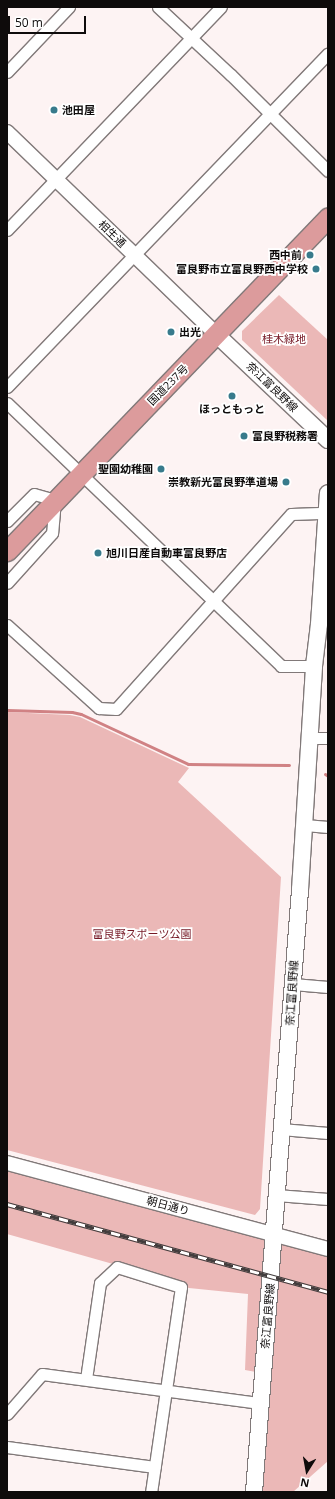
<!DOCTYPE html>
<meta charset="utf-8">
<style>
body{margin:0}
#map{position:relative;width:335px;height:1499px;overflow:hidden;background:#fdf3f3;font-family:"Open Sans","Noto Sans JP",sans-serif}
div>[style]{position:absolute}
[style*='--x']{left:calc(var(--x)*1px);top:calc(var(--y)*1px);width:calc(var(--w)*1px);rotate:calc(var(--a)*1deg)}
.green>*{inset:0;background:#ebb8b7}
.stream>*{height:3px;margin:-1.5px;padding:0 1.5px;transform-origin:1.5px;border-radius:1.5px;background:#d08284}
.roads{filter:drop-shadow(1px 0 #817979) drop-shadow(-1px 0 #817979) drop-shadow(0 1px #817979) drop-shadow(0 -1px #817979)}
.minor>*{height:11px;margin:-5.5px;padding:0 5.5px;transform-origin:5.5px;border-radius:5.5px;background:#fff}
.tertiary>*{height:14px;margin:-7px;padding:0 7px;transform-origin:7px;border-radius:7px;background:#fff}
.secondary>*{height:16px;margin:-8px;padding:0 8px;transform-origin:8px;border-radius:8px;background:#fff}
.trunk>*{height:19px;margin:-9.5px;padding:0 9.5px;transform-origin:9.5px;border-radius:9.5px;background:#dc9b9c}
.rail>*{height:4.5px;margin-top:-2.25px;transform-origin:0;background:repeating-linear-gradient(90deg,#fff 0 9px,#423d3d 0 18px);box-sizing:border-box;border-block:1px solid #423d3d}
.dots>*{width:11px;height:11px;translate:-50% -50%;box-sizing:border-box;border:2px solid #fff;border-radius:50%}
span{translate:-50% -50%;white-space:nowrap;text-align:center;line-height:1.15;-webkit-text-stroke:3.5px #fff;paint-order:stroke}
.poi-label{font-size:11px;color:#0e0b0b;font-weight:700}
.left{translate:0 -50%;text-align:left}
.right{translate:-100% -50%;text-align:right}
.street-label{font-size:11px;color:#0e0b0b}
.park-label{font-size:11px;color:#751825}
.frame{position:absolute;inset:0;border:8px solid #0e0b0b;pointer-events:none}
.north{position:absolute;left:287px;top:1451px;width:40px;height:40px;-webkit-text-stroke:3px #fff;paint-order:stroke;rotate:191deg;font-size:11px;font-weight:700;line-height:16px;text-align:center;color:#0e0b0b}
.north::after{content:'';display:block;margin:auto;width:14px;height:18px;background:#0e0b0b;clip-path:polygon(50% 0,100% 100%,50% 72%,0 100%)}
.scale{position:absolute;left:8px;top:16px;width:78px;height:18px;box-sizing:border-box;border:2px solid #0e0b0b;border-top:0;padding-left:5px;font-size:12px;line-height:14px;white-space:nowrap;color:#0e0b0b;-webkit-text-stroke:3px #fff;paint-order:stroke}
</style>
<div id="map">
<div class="green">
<div style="clip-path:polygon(279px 295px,328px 340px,328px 421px,242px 340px,242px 331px)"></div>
<div style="clip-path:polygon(7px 712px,70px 715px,80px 717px,189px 768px,178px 782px,281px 877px,260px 1209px,255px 1215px,7px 1150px)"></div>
<div style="clip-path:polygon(7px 1171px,265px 1237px,256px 1372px,245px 1370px,248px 1294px,189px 1288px,113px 1264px,7px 1234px)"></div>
<div style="clip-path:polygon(281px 1241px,328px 1253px,328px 1461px,293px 1492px,261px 1492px)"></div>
</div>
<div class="stream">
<div style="--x:7;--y:710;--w:65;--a:1.8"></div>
<div style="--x:72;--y:712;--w:9;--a:13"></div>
<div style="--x:81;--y:714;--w:118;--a:25"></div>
<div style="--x:188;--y:764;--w:101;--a:0.6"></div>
<div style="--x:325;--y:774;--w:4;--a:34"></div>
</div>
<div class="roads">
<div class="minor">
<div style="--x:158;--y:7;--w:100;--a:43"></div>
<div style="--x:231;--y:75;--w:136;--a:44.7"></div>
<div style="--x:7;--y:72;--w:90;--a:-46.4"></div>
<div style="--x:7;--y:230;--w:309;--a:-46.2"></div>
<div style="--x:7;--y:387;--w:463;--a:-46.1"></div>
<div style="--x:7;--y:403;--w:380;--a:43.8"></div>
<div style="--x:281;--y:666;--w:33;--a:0"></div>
<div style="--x:7;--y:521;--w:38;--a:-45"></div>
<div style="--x:34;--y:494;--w:22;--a:16"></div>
<div style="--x:55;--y:500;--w:33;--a:95"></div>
<div style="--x:52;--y:533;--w:67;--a:132"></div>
<div style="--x:7;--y:625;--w:124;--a:42.1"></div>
<div style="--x:99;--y:708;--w:17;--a:3"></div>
<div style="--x:116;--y:709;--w:262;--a:-48.1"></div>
<div style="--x:291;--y:514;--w:36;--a:-2"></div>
<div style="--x:310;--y:738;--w:18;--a:0"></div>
<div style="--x:305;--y:825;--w:23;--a:5"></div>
<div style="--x:293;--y:984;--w:35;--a:5"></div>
<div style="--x:281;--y:1129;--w:47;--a:4.9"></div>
<div style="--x:276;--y:1195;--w:52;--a:4.4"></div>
<div style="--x:86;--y:1379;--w:97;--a:-81.7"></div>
<div style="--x:100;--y:1283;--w:23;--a:-43"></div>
<div style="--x:117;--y:1267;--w:67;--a:17.4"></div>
<div style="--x:181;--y:1287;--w:207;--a:98.3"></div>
<div style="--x:7;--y:1414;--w:53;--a:-48.8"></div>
<div style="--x:42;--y:1374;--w:220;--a:7.6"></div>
<div style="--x:7;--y:1447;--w:149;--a:7.7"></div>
</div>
<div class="tertiary">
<div style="--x:7;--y:132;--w:292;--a:44"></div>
<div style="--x:7;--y:1163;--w:332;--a:15"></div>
</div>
<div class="secondary">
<div style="--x:217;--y:335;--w:153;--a:43.4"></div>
<div style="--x:254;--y:1492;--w:604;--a:-85.63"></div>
<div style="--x:300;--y:890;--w:224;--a:-86.4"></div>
<div style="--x:314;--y:666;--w:42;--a:-83.2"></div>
<div style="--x:319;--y:624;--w:131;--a:-86.1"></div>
</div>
<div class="trunk">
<div style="--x:7;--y:551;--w:463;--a:-46.1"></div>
</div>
</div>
<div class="rail">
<div style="--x:7;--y:1204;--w:333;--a:15.3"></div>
</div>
<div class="dots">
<div style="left:54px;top:110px;background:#387b8c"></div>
<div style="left:310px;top:255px;background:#387b8c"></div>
<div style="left:316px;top:269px;background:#387b8c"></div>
<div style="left:171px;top:332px;background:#387b8c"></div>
<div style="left:232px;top:396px;background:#387b8c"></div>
<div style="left:244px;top:436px;background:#387b8c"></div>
<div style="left:161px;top:469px;background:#387b8c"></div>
<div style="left:286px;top:482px;background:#387b8c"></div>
<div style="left:98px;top:553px;background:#387b8c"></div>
</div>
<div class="poi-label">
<span class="left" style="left:62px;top:110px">池田屋</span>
<span class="right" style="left:302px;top:255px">西中前</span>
<span class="right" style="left:308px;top:269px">富良野市立富良野西中学校</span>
<span class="left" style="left:179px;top:332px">出光</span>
<span style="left:232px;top:409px">ほっともっと</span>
<span class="left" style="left:252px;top:436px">富良野税務署</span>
<span class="right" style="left:153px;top:469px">聖園幼稚園</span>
<span class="right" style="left:278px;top:482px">崇教新光富良野準道場</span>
<span class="left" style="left:106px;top:553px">旭川日産自動車富良野店</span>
</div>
<div class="street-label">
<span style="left:112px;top:234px;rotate:44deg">相生通</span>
<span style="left:168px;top:385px;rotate:-45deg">国道237号</span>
<span style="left:272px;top:387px;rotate:44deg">奈江富良野線</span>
<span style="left:292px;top:993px;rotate:-86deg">奈江富良野線</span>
<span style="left:168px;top:1206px;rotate:15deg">朝日通り</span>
<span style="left:268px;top:1316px;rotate:-85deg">奈江富良野線</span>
</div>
<div class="park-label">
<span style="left:284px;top:339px">桂木緑地</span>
<span style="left:142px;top:934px">富良野スポーツ公園</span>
</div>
<div class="frame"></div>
<div class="north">N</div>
<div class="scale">50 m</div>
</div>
